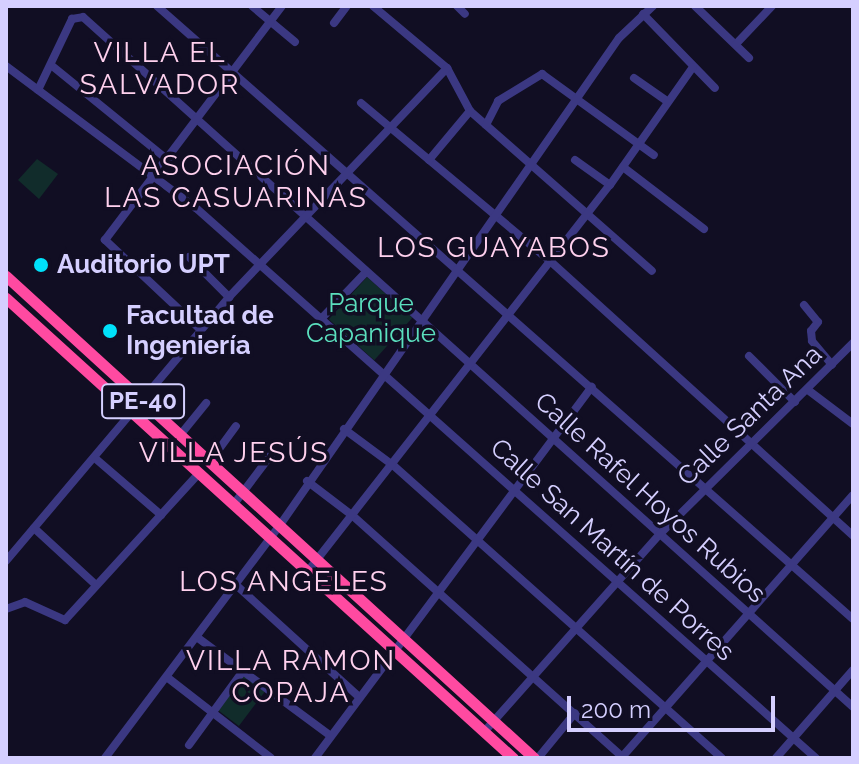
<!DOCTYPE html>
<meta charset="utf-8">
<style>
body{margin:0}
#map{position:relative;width:859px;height:764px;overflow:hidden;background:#110e23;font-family:Raleway,sans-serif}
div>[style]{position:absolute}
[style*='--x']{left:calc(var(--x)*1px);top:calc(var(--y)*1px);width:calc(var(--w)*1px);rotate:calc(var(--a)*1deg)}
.green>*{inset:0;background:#112c2b;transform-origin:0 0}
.minor>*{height:8px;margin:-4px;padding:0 4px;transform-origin:4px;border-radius:4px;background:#3b3882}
.highway>*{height:11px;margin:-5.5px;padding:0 5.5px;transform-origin:5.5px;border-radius:5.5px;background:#ff4aa1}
.dots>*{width:22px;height:22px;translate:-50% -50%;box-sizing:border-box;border:4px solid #110e23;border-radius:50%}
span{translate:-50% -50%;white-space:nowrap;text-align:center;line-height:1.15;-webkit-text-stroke:7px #110e23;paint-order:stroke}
.shield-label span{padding:2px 6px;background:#110e23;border:2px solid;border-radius:6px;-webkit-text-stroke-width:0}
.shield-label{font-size:24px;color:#d5cfff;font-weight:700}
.poi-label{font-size:26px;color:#d5cfff;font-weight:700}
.left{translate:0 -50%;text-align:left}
.park-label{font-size:26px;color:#5bdfbe}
.street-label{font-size:26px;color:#d5cfff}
.neighbourhood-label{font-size:28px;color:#ffd1ee;letter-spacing:2px}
.frame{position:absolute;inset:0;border:8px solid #d5cfff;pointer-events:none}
.scale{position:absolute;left:567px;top:696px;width:208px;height:36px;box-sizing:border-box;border:4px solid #d5cfff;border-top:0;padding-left:10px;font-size:24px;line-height:28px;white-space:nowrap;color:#d5cfff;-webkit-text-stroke:6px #110e23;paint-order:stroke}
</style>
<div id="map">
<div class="green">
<div style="clip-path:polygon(37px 159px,58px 174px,39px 199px,18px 180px)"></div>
<div style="left:367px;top:277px;width:61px;height:57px;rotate:42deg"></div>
<div style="left:244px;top:676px;width:26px;height:43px;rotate:37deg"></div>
</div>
<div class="minor">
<div style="--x:157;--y:6;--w:927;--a:41.37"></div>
<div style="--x:252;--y:6;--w:56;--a:39.9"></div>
<div style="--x:373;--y:6;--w:97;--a:40"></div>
<div style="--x:447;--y:68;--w:49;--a:61.9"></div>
<div style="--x:470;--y:111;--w:242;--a:41.3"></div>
<div style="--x:457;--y:6;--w:11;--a:45"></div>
<div style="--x:695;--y:6;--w:75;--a:43.9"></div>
<div style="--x:643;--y:14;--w:103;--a:45.8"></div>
<div style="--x:334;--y:23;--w:21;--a:-53"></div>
<div style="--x:736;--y:44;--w:52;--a:-46.5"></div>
<div style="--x:51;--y:65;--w:151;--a:39.1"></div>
<div style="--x:6;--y:66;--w:237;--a:36.8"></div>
<div style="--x:196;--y:208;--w:829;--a:41.58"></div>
<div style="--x:634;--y:78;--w:39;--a:35"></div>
<div style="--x:38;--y:90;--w:79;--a:-64.4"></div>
<div style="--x:72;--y:19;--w:11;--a:-10"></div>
<div style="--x:83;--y:17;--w:1034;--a:41.86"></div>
<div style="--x:361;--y:103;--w:245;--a:39.9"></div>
<div style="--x:549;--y:260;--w:411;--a:42.2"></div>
<div style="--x:486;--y:125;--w:27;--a:-63"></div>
<div style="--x:498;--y:101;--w:52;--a:-31.5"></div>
<div style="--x:542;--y:74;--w:138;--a:35.9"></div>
<div style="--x:429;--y:160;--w:64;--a:-50.1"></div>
<div style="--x:575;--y:160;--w:43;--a:35.5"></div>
<div style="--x:623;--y:167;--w:102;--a:37.4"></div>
<div style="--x:189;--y:257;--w:57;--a:45"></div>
<div style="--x:804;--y:305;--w:22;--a:51"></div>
<div style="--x:818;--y:322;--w:11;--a:128"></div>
<div style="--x:811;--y:331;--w:10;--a:84"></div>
<div style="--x:812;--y:341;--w:31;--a:50"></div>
<div style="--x:321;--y:319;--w:65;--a:-46.2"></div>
<div style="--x:201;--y:330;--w:132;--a:-136.8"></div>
<div style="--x:105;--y:240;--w:293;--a:-52.9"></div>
<div style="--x:749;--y:356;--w:65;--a:45"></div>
<div style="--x:808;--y:390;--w:56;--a:37.1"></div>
<div style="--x:344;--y:429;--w:62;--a:36.5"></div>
<div style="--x:394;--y:466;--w:439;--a:41.7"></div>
<div style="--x:181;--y:434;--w:40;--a:-51"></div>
<div style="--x:96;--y:459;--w:86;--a:40.7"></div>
<div style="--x:211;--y:460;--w:42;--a:-53.7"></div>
<div style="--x:307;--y:481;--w:58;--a:37.3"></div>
<div style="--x:353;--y:516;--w:363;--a:41.8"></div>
<div style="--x:234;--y:504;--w:66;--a:-53"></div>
<div style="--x:34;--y:528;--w:84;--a:42.6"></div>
<div style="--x:6;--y:561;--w:346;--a:-49.8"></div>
<div style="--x:229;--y:297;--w:316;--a:-46.4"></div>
<div style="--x:308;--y:571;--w:490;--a:-52"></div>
<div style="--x:610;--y:185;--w:144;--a:-54.9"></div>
<div style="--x:235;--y:584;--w:166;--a:42.3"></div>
<div style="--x:6;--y:609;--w:20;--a:-20"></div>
<div style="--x:25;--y:602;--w:44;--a:24.2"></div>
<div style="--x:65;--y:620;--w:199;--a:-47.6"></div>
<div style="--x:198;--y:638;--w:165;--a:36.4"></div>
<div style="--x:168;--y:678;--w:130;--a:37.8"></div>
<div style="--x:484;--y:732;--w:265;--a:-48.4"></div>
<div style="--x:660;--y:534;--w:272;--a:-44.7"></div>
<div style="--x:189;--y:745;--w:92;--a:-53.9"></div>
<div style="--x:622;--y:757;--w:349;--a:-48.6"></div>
<div style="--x:105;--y:758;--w:291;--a:-53.1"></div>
<div style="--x:280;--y:525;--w:593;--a:-55.16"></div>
<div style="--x:619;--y:38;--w:47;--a:-43.3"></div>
<div style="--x:315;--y:758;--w:463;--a:-53.3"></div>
<div style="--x:538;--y:758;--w:58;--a:-50.6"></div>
<div style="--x:776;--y:758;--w:117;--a:-48.8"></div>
</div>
<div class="highway">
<div style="--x:6;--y:276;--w:715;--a:42.39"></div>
<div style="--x:6;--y:298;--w:685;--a:42.22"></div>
</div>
<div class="dots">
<div style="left:41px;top:265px;background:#00e1fa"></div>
<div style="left:110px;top:331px;background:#00e1fa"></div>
</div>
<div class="shield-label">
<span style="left:143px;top:401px">PE-40</span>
</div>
<div class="poi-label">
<span class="left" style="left:57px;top:265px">Auditorio UPT</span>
<span class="left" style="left:126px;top:331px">Facultad de<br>Ingeniería</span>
</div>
<div class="park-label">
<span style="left:371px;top:319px">Parque<br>Capanique</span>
</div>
<div class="street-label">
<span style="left:750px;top:416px;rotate:-44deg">Calle Santa Ana</span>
<span style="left:650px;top:498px;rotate:42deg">Calle Rafel Hoyos Rubios</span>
<span style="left:612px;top:550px;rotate:42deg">Calle San Martín de Porres</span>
</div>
<div class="neighbourhood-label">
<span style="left:160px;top:69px">VILLA EL<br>SALVADOR</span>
<span style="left:236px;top:182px">ASOCIACIÓN<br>LAS CASUARINAS</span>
<span style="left:494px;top:248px">LOS GUAYABOS</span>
<span style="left:234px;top:453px">VILLA JESÚS</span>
<span style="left:284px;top:582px">LOS ANGELES</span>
<span style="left:291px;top:677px">VILLA RAMON<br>COPAJA</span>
</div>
<div class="frame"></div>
<div class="scale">200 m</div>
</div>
